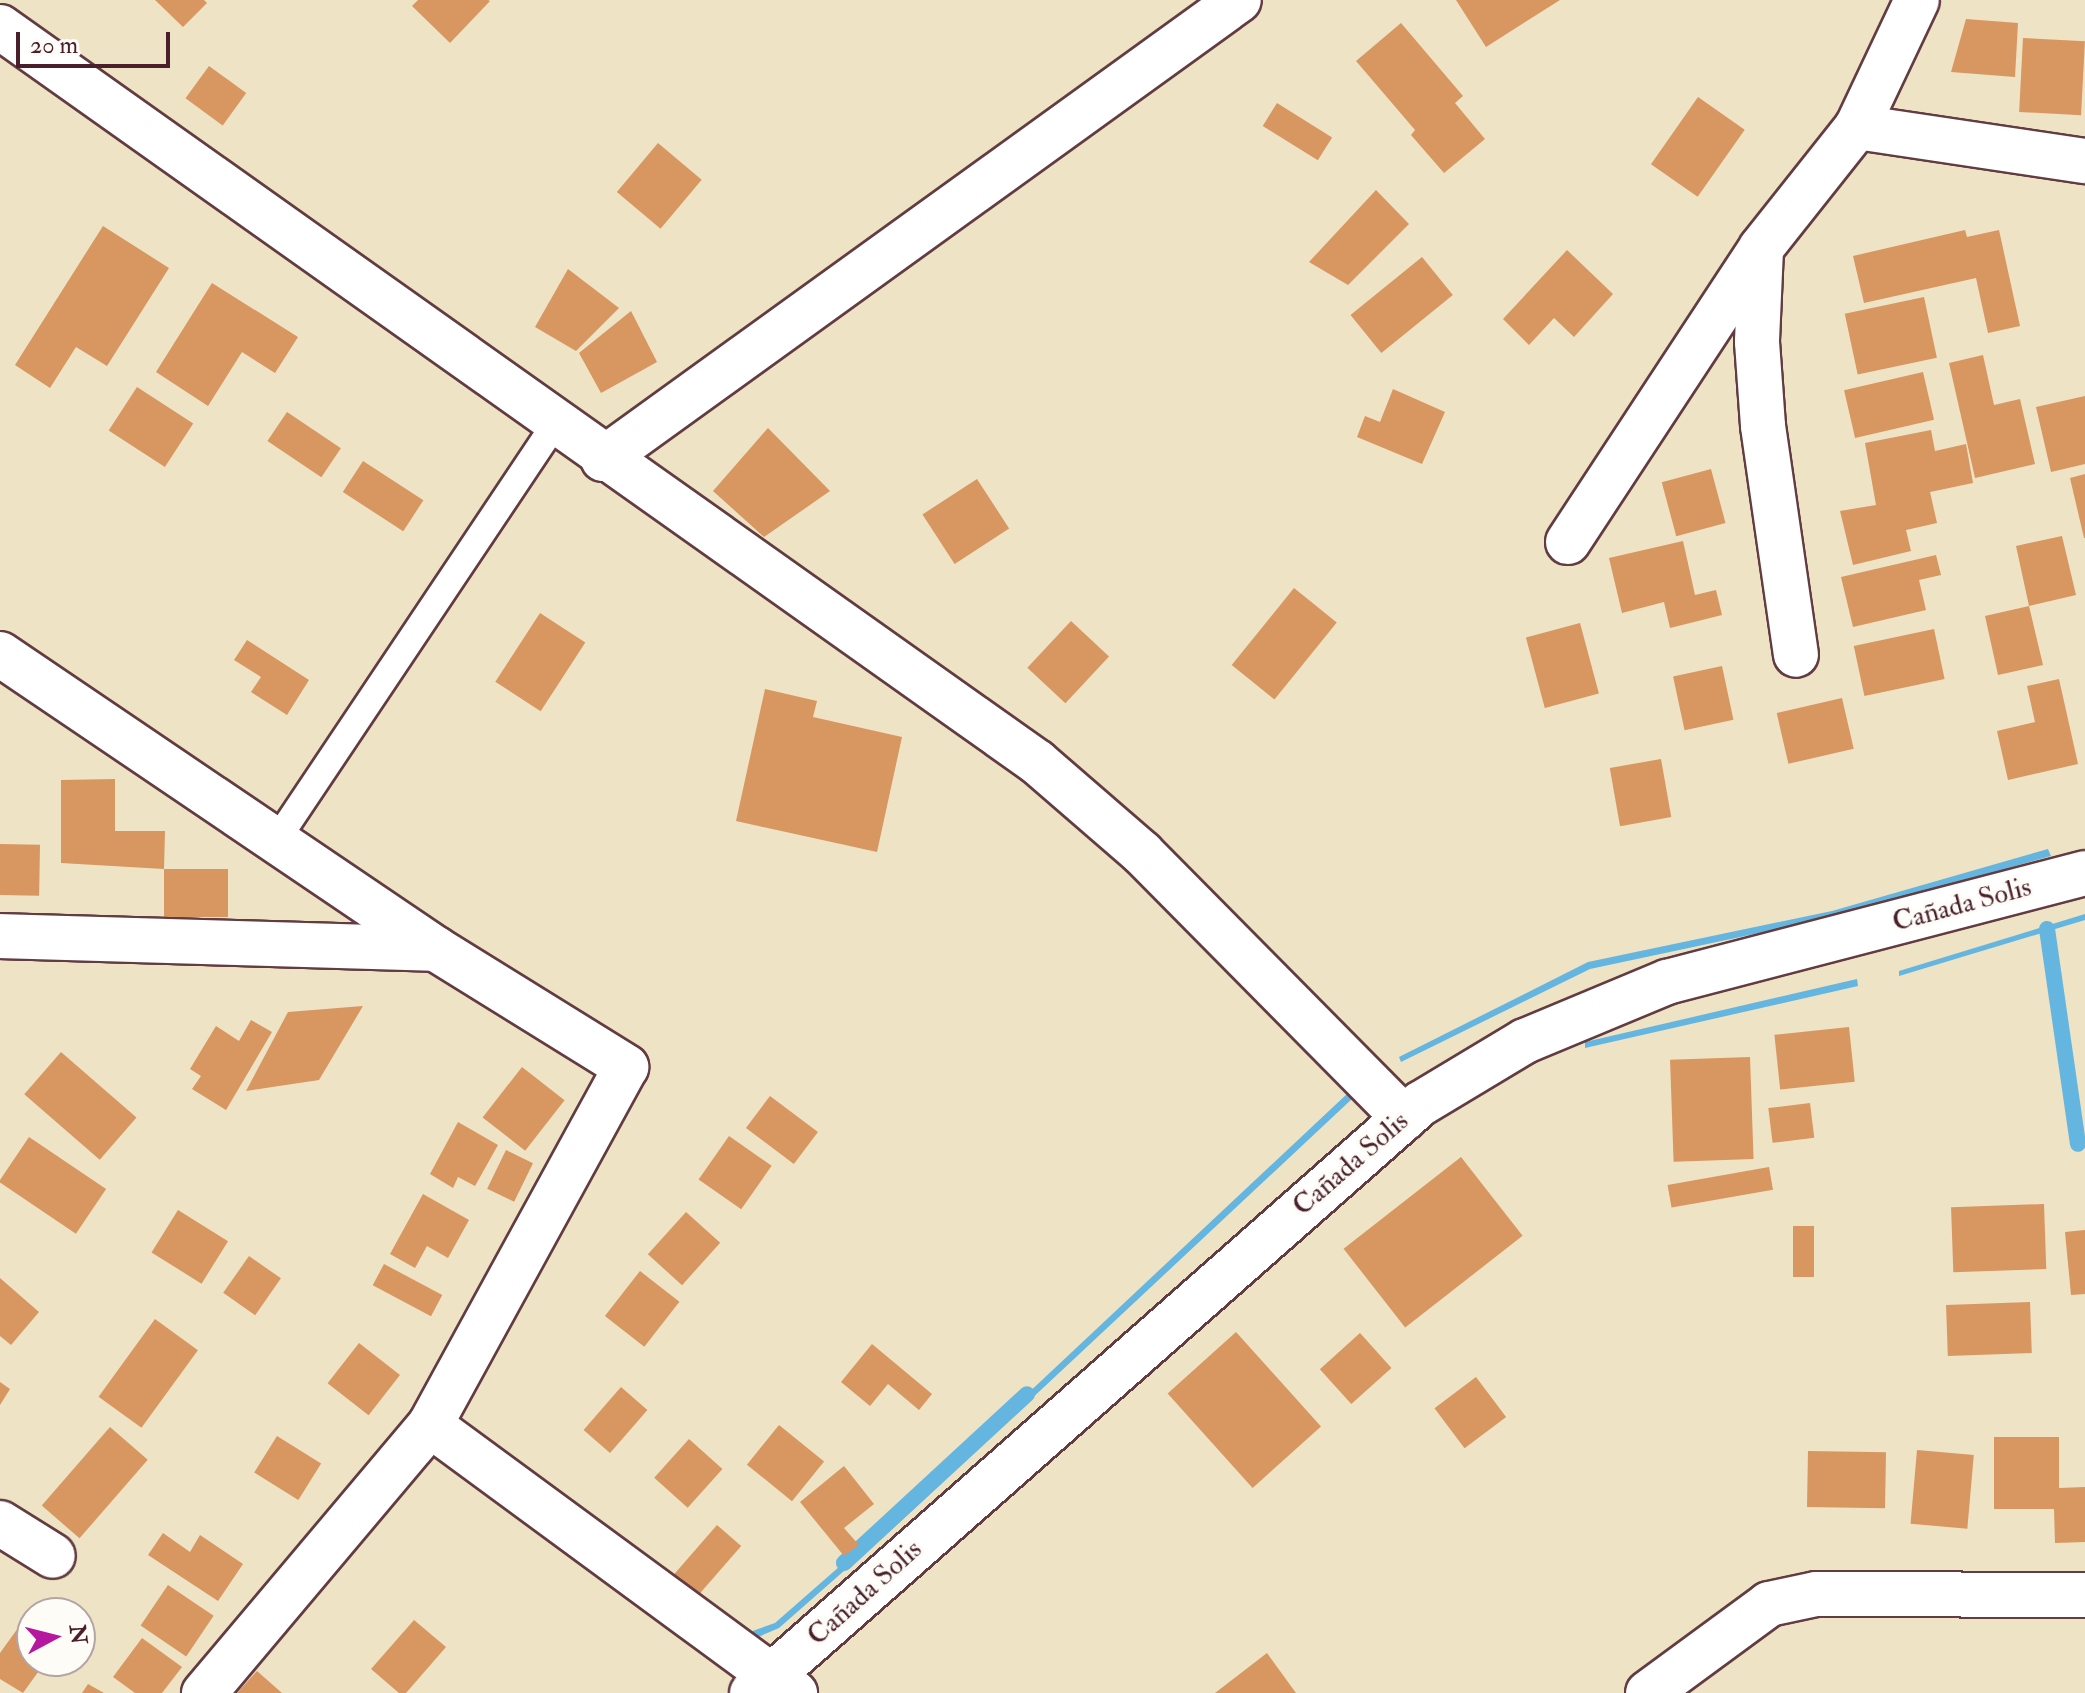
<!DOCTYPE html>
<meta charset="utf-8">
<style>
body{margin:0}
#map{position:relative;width:2085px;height:1693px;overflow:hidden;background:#eee3c5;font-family:"IM FELL Double Pica",serif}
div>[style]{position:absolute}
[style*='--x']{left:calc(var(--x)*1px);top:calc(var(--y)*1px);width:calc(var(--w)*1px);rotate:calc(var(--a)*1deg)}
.water>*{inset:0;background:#64b5df}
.stream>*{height:16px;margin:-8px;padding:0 8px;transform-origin:8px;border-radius:8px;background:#64b5df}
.building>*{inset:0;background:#d89661;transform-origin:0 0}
.roads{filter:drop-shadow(2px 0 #633c42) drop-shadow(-2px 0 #633c42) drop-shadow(0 2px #633c42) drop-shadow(0 -2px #633c42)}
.service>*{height:26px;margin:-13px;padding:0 13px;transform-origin:13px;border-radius:13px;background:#fff}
.minor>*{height:44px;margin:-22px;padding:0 22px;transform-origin:22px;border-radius:22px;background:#fff}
.tertiary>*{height:44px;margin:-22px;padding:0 22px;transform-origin:22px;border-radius:22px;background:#fff}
span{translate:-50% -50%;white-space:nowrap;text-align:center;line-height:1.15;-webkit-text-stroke:7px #fdfcf7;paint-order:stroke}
.street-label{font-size:28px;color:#4a1f2b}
.north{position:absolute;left:16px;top:1597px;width:80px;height:80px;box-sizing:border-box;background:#fdfcf7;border:2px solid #b5a4a5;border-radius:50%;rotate:83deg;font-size:22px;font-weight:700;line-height:32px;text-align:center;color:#4a1f2b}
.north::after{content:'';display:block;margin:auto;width:28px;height:36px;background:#b5179e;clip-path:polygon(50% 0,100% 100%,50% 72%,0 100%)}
.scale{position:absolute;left:16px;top:32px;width:154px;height:36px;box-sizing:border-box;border:4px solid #4a1f2b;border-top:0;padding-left:10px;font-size:24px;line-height:28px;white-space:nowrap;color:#4a1f2b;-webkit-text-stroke:6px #fdfcf7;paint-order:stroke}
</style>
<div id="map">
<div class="water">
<div style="clip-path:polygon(2048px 849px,2051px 856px,1834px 917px,1590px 969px,1401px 1062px,1399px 1057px,1588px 962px,1832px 911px)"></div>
<div style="clip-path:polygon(2085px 914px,2085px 920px,1899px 976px,1899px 971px)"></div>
<div style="clip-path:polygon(1857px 979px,1858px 986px,1585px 1048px,1585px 1042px)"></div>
<div style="clip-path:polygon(1348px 1093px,1353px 1098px,902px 1520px,779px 1628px,749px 1641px,744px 1634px,775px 1623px,896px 1517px)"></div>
</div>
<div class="stream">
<div style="--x:2047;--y:929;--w:217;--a:81.8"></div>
<div style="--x:844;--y:1563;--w:249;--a:-42.7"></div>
</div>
<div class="building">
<div style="clip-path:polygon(155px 0,204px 0,207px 3px,183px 27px)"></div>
<div style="clip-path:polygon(418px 0,488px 0,490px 1px,450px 43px,412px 6px)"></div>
<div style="clip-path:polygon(1456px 0,1560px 0,1486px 47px)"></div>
<div style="clip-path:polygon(1966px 19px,2018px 23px,2015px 77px,1951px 72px)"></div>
<div style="clip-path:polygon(1401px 23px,1463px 96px,1455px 103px,1485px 139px,1444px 173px,1411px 135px,1415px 130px,1356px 61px)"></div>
<div style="left:2023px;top:38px;width:62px;height:74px;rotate:3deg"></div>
<div style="left:209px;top:66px;width:46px;height:40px;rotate:36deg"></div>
<div style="left:1698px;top:97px;width:57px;height:82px;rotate:35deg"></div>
<div style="left:1277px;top:103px;width:65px;height:27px;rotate:32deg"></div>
<div style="left:658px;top:143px;width:57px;height:64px;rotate:40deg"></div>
<div style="clip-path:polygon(1376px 190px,1409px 224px,1348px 285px,1309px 262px)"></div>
<div style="clip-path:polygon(103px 226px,169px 268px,107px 366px,76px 347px,50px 388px,15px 365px)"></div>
<div style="clip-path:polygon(1965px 230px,1967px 237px,1999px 230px,2020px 326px,1988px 333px,1976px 278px,1864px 303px,1853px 256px)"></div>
<div style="clip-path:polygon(1567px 250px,1613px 294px,1574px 337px,1554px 318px,1529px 345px,1503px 319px)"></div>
<div style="left:1422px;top:257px;width:49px;height:92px;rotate:51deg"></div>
<div style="clip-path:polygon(568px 269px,619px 308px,576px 351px,535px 327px)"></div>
<div style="clip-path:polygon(212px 283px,298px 337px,275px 373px,242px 352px,208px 406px,156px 372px)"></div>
<div style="left:1924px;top:297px;width:62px;height:81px;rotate:78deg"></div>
<div style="clip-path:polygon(631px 311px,657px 362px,601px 393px,579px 353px)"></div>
<div style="clip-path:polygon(1983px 355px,1994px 405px,2020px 399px,2035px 464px,1975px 478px,1949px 363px)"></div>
<div style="left:1923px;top:372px;width:49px;height:81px;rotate:77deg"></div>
<div style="left:137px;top:387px;width:67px;height:52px;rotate:33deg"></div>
<div style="clip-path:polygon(1393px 389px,1445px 412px,1422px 464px,1357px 437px,1365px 416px,1380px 422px)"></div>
<div style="clip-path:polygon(2085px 396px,2085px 464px,2051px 472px,2036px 407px)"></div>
<div style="left:287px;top:412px;width:65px;height:35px;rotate:34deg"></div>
<div style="clip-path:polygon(768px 428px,830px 491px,764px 537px,713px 491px)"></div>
<div style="clip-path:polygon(1931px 430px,1935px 451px,1966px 444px,1973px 483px,1930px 492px,1937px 523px,1906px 530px,1911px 551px,1853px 565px,1840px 511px,1876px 505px,1865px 443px)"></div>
<div style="left:363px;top:461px;width:72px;height:37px;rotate:33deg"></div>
<div style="left:1711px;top:469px;width:56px;height:51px;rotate:75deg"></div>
<div style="clip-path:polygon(2085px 474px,2085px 538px,2084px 538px,2070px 478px)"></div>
<div style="left:977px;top:479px;width:59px;height:65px;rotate:57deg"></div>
<div style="clip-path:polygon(2062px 536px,2076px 595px,2029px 606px,2043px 665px,1998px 675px,1985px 616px,2029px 606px,2016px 546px)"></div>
<div style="clip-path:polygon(1683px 541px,1695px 595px,1716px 590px,1722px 615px,1670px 628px,1664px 602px,1622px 613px,1609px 558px)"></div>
<div style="clip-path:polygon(1936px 555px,1941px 575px,1919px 580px,1926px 610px,1853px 627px,1841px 577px)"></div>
<div style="left:1294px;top:588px;width:55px;height:99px;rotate:39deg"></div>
<div style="left:540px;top:613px;width:54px;height:82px;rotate:33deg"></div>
<div style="left:1071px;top:621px;width:52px;height:64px;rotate:43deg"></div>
<div style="left:1580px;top:623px;width:73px;height:56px;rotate:75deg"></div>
<div style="left:1934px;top:629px;width:51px;height:82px;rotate:78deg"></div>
<div style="clip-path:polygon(247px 640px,309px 680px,287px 715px,251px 692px,261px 677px,234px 660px)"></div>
<div style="left:1722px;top:666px;width:55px;height:50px;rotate:78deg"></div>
<div style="clip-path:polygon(2059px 679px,2078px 764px,2008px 780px,1997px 731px,2035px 722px,2027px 686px)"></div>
<div style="clip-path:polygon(765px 689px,817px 701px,813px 717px,902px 737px,877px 852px,736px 821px)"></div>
<div style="left:1842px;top:698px;width:52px;height:67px;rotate:77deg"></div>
<div style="left:1661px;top:759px;width:59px;height:52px;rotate:80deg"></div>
<div style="clip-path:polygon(115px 779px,115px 831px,165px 831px,164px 869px,61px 863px,61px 780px)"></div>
<div style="left:0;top:844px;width:40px;height:51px;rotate:1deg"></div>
<div style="left:164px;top:869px;width:64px;height:48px"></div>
<div style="clip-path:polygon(363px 1006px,319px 1080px,246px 1091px,288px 1012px)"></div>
<div style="clip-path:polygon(251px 1020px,272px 1032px,226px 1110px,192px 1089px,201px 1076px,190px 1069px,216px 1026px,239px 1041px)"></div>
<div style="left:1849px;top:1027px;width:55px;height:75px;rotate:84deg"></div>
<div style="left:61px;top:1052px;width:100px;height:56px;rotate:41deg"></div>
<div style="left:1750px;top:1057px;width:102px;height:80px;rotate:88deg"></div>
<div style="left:522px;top:1067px;width:54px;height:64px;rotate:38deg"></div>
<div style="left:770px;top:1096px;width:60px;height:40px;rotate:37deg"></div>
<div style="left:1810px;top:1103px;width:35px;height:42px;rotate:83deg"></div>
<div style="clip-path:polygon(458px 1122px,498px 1145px,475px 1186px,458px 1177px,453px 1188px,430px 1174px)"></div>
<div style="left:729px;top:1136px;width:52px;height:53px;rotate:35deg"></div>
<div style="left:29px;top:1137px;width:93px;height:54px;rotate:34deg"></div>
<div style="left:506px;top:1150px;width:30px;height:43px;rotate:26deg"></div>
<div style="left:1461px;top:1157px;width:100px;height:149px;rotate:52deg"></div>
<div style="left:1769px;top:1167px;width:23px;height:103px;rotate:80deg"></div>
<div style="clip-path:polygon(423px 1194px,469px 1220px,448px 1258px,427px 1246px,415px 1268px,390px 1254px)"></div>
<div style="left:2044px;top:1204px;width:65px;height:93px;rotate:88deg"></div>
<div style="left:178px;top:1210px;width:59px;height:50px;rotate:32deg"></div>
<div style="left:686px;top:1212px;width:46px;height:57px;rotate:42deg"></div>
<div style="left:1793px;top:1226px;width:21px;height:51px"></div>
<div style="clip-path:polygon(2085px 1230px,2085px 1294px,2071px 1295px,2065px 1232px)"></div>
<div style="left:249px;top:1256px;width:39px;height:45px;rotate:35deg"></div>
<div style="left:384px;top:1264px;width:66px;height:24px;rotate:28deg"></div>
<div style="left:640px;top:1271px;width:50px;height:57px;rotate:38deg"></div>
<div style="clip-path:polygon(0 1278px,39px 1312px,11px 1345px,0 1336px)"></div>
<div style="left:2030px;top:1302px;width:51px;height:84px;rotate:88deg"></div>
<div style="left:155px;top:1319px;width:53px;height:96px;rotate:36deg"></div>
<div style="left:1236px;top:1332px;width:127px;height:92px;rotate:48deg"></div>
<div style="left:1360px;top:1333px;width:47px;height:54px;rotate:48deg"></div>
<div style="left:359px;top:1343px;width:52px;height:51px;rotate:38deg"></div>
<div style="clip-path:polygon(872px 1344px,932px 1394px,919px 1410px,888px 1384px,870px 1406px,841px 1382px)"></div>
<div style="left:1476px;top:1377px;width:50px;height:52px;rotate:53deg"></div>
<div style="clip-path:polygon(0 1382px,10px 1389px,0 1405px)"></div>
<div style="left:621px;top:1387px;width:35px;height:57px;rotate:41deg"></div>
<div style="left:779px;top:1425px;width:58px;height:51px;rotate:39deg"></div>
<div style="left:110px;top:1427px;width:50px;height:104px;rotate:41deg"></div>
<div style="left:277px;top:1436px;width:52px;height:43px;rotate:32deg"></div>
<div style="clip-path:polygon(1994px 1437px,2059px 1437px,2059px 1488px,2085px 1487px,2085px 1542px,2055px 1543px,2054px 1509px,1994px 1509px)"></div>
<div style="left:689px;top:1439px;width:45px;height:52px;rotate:42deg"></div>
<div style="left:1917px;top:1450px;width:57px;height:74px;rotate:5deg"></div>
<div style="left:1808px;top:1451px;width:78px;height:56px;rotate:1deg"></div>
<div style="clip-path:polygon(844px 1466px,874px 1504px,844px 1528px,859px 1545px,844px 1556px,800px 1502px)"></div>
<div style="left:717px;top:1525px;width:32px;height:65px;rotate:41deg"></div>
<div style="clip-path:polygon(163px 1533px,190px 1552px,200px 1535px,243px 1564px,218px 1601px,148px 1555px)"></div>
<div style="left:168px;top:1585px;width:55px;height:49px;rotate:34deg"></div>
<div style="clip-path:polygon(414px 1620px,446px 1647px,406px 1693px,399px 1693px,371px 1669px)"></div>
<div style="clip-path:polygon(18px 1628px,32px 1637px,32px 1661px,46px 1661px,23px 1693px,0 1679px,0 1653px)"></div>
<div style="clip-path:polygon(142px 1638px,182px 1667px,162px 1693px,135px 1693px,113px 1677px)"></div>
<div style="clip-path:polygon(1267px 1653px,1296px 1693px,1215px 1693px)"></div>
<div style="clip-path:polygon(257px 1671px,282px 1693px,237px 1693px)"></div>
<div style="clip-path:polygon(88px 1684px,104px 1693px,82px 1693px)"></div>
</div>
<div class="roads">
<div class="service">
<div style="--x:276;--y:841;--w:502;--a:-56.21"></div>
</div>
<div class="minor">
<div style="--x:0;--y:27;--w:1271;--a:35.33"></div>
<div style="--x:1037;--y:762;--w:139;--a:40.9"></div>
<div style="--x:1142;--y:853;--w:373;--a:45.3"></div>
<div style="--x:1857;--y:127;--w:231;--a:8.5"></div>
<div style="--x:1761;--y:249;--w:93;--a:92.5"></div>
<div style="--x:1757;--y:342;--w:84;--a:85.9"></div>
<div style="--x:1763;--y:426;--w:231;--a:81.8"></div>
<div style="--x:603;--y:459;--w:784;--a:-35.82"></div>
<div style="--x:1568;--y:542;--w:352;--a:-56.7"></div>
<div style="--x:1761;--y:248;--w:154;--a:-51.6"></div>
<div style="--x:1857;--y:127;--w:140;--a:-64.7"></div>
<div style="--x:0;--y:654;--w:526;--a:34.08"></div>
<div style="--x:436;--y:949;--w:224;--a:31.8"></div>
<div style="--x:626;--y:1067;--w:408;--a:118.7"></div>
<div style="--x:430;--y:1425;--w:351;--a:130.1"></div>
<div style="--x:0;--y:936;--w:436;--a:1.7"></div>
<div style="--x:430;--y:1425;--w:453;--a:36.3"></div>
<div style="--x:0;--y:1523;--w:62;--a:31.9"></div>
<div style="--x:1648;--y:1693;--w:150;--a:-36.3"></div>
<div style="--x:1769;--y:1604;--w:48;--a:-12"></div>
<div style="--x:1816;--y:1594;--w:269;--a:0.2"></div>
</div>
<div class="tertiary">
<div style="--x:752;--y:1693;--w:891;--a:-41.4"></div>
<div style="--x:1420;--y:1104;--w:122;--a:-31"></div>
<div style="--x:1525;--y:1041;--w:154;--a:-22.6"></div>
<div style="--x:1667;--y:982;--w:432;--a:-14.6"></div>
</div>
</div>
<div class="street-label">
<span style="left:1962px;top:905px;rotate:-15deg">Cañada Solis</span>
<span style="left:1351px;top:1164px;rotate:-41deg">Cañada Solis</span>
<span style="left:865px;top:1593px;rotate:-42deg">Cañada Solis</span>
</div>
<div class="north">N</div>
<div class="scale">20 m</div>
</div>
